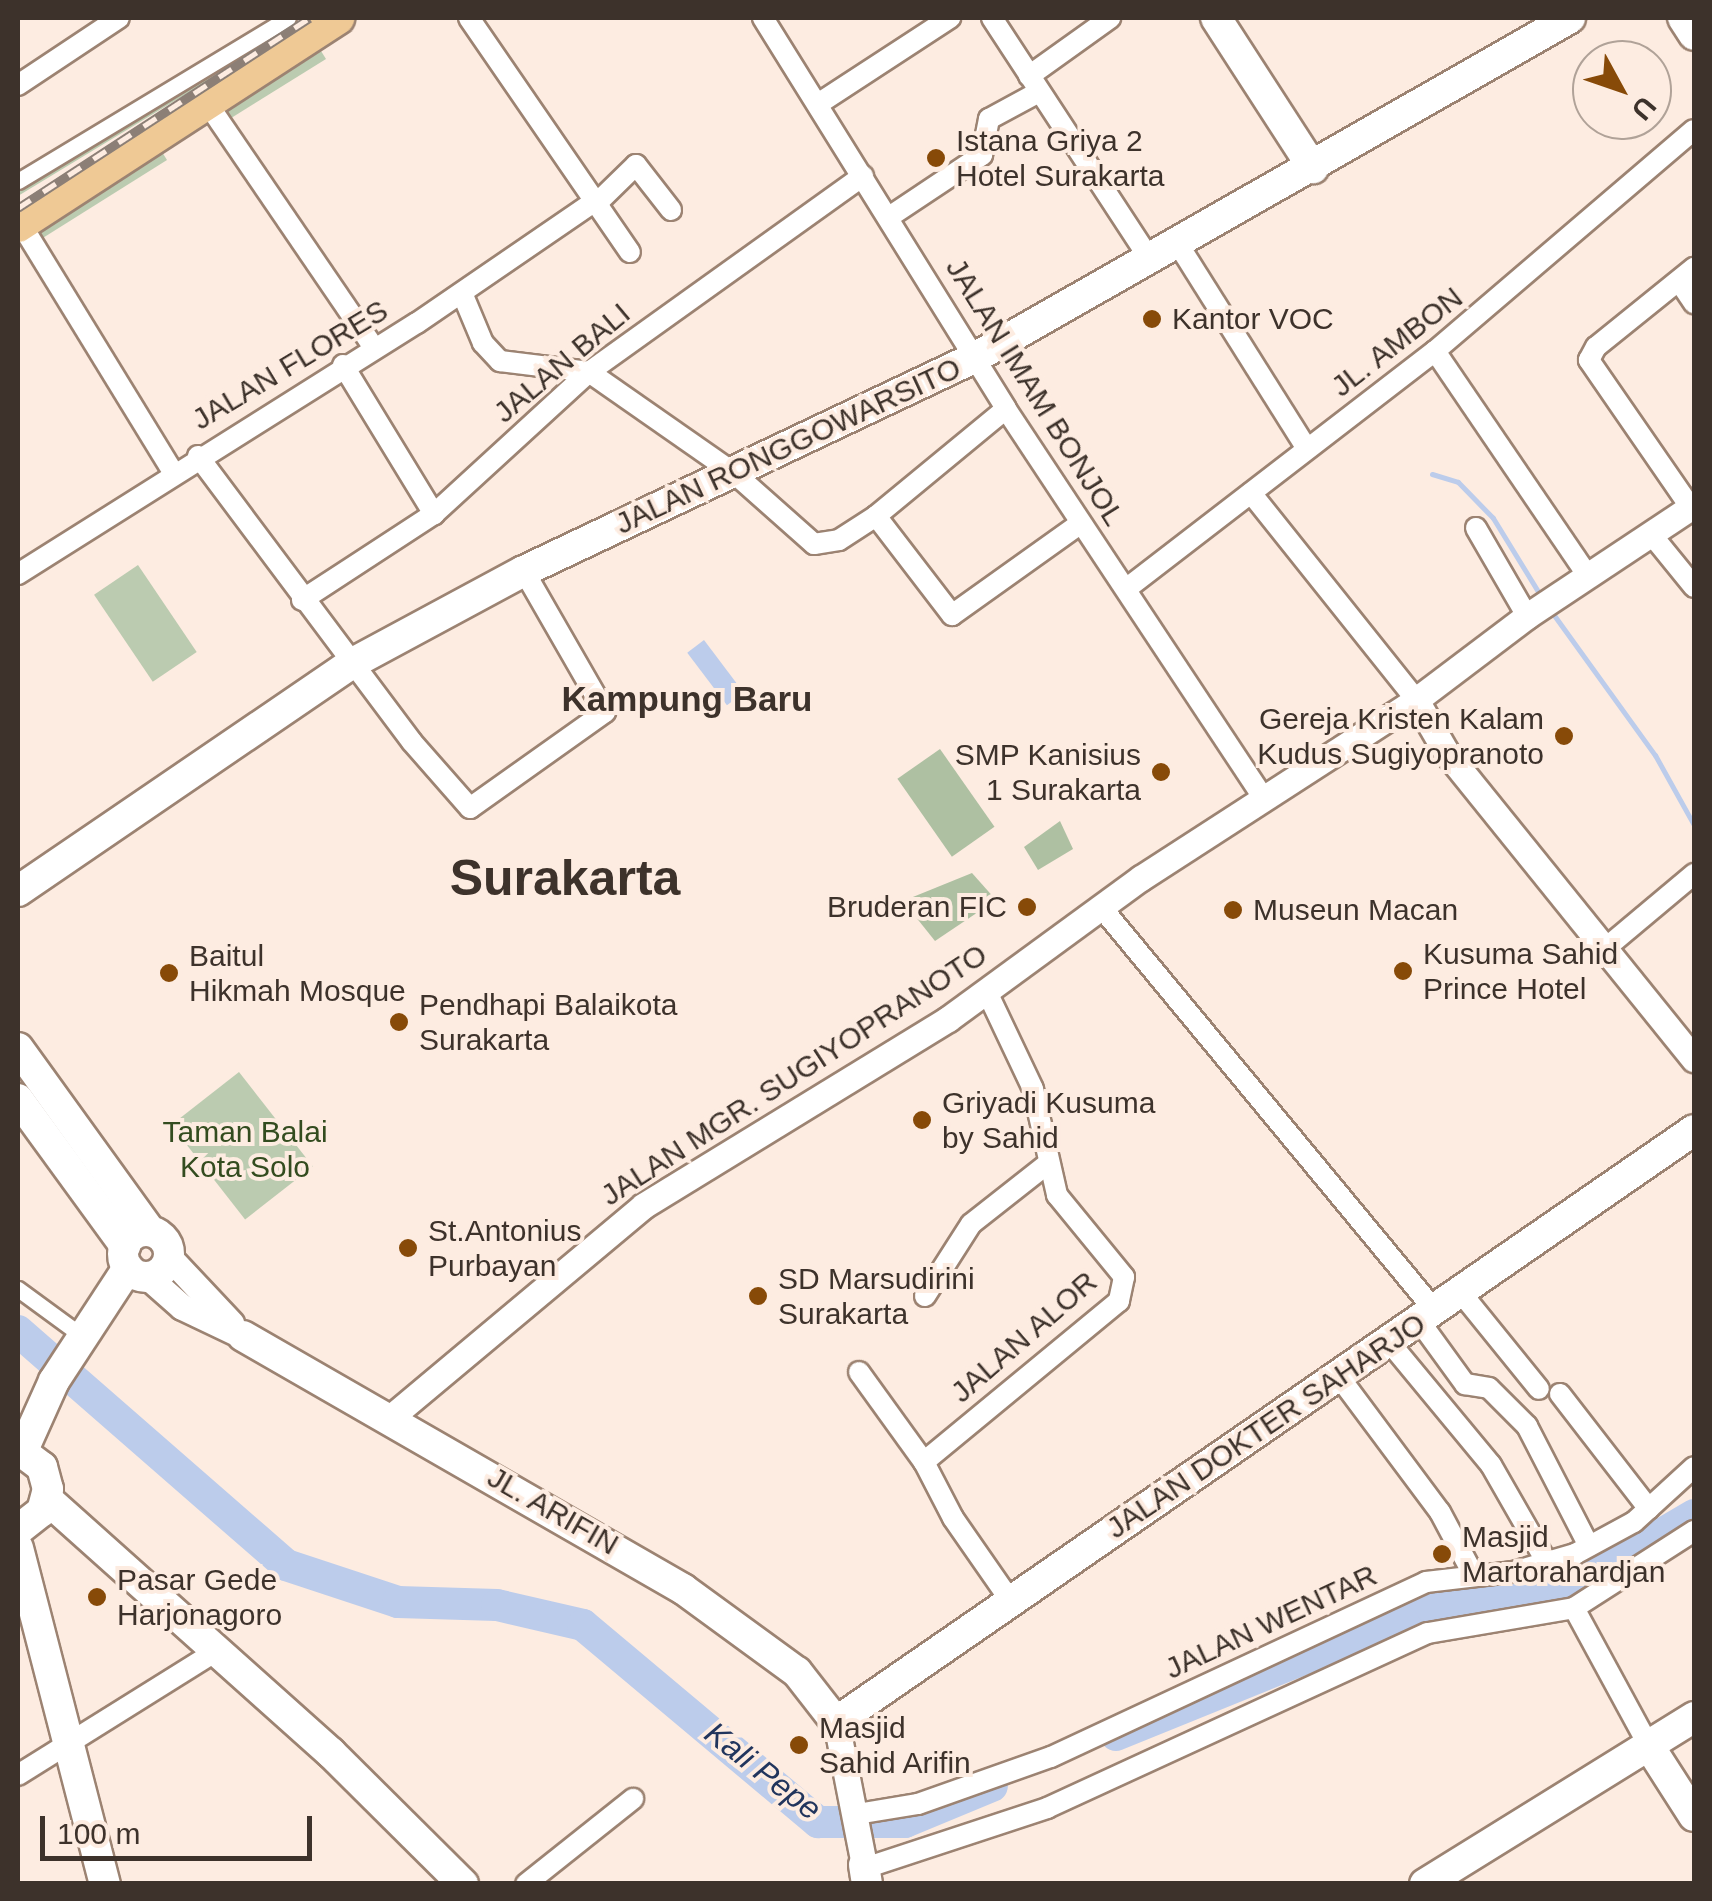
<!DOCTYPE html>
<style>
body{margin:0}
#map{position:relative;width:1712px;height:1901px;overflow:hidden;background:#fdece1;font-family:Arial,sans-serif}
div>[style]{position:absolute}
[style*='--x']{left:calc(var(--x)*1px);top:calc(var(--y)*1px);width:calc(var(--w)*1px);rotate:calc(var(--a)*1deg)}
.green>*{inset:0;background:#bbcbb0;transform-origin:0 0}
.forest>*{inset:0;background:#aec0a2;transform-origin:0 0}
.water>*{inset:0;background:#bccceb;transform-origin:0 0}
.stream>*{height:5px;margin:-2.5px;padding:0 2.5px;transform-origin:2.5px;border-radius:2.5px;background:#bccceb}
.river>*{height:32px;margin:-16px;padding:0 16px;transform-origin:16px;border-radius:16px;background:#bccceb}
.roads{filter:drop-shadow(2px 0 #9c8372) drop-shadow(-2px 0 #9c8372) drop-shadow(0 2px #9c8372) drop-shadow(0 -2px #9c8372)}
.pedestrian>*{height:15px;margin:-7.5px;padding:0 7.5px;transform-origin:7.5px;border-radius:7.5px;background:#fff}
.minor>*{height:20px;margin:-10px;padding:0 10px;transform-origin:10px;border-radius:10px;background:#fff}
.tertiary>*{height:25px;margin:-12.5px;padding:0 12.5px;transform-origin:12.5px;border-radius:12.5px;background:#fff}
.secondary>*{height:30px;margin:-15px;padding:0 15px;transform-origin:15px;border-radius:15px;background:#fff}
.secondary>.ring{margin:-15px;padding:0;box-sizing:content-box;background:none;border:30px solid #fff;border-radius:50%}
.primary>*{height:32px;margin:-16px;padding:0 16px;transform-origin:16px;border-radius:16px;background:#efc995}
.rail>*{height:9px;margin-top:-4.5px;transform-origin:0;background:repeating-linear-gradient(90deg,#fdece1 0 15px,#8c7f76 0 30px);box-sizing:border-box;border-block:2px solid #8c7f76}
.dots>*{width:28px;height:28px;translate:-50% -50%;box-sizing:border-box;border:5px solid #fdece1;border-radius:50%}
span{translate:-50% -50%;white-space:nowrap;text-align:center;line-height:1.15;-webkit-text-stroke:8px #fdece1;paint-order:stroke}
.poi-label{font-size:30px;color:#3d322b}
.left{translate:0 -50%;text-align:left}
.right{translate:-100% -50%;text-align:right}
.street-label{font-size:30px;color:#3d322b}
.park-label{font-size:30px;color:#334c1f}
.water-label{font-size:32px;color:#21355d;font-style:italic}
.quarter-label{font-size:35px;color:#3d322b;font-weight:700}
.town-label{font-size:50px;color:#3d322b;font-weight:700}
.frame{position:absolute;inset:0;border:20px solid #3d322b;pointer-events:none}
.north{position:absolute;left:1572px;top:40px;width:100px;height:100px;box-sizing:border-box;background:#fdece1;border:2px solid #b0a298;border-radius:50%;rotate:130deg;font-size:28px;font-weight:700;line-height:40px;text-align:center;color:#3d322b}
.north::after{content:'';display:block;margin:auto;width:35px;height:45px;background:#874a08;clip-path:polygon(50% 0,100% 100%,50% 72%,0 100%)}
.scale{position:absolute;left:40px;top:1816px;width:272px;height:45px;box-sizing:border-box;border:5px solid #3d322b;border-top:0;padding-left:12px;font-size:30px;line-height:35px;white-space:nowrap;color:#3d322b;-webkit-text-stroke:8px #fdece1;paint-order:stroke}
</style>
<div id="map">
<div class="green">
<div style="clip-path:polygon(291px 24px,293px 29px,18px 196px,18px 187px)"></div>
<div style="clip-path:polygon(321px 51px,326px 59px,228px 120px,224px 113px)"></div>
<div style="clip-path:polygon(162px 152px,167px 160px,38px 241px,34px 235px)"></div>
<div style="left:138px;top:565px;width:105px;height:53px;rotate:56deg"></div>
<div style="left:239px;top:1072px;width:120px;height:86px;rotate:52deg"></div>
</div>
<div class="forest">
<div style="left:940px;top:749px;width:95px;height:52px;rotate:55deg"></div>
<div style="clip-path:polygon(1060px 821px,1073px 849px,1038px 870px,1024px 847px)"></div>
<div style="clip-path:polygon(972px 873px,996px 900px,935px 941px,903px 901px)"></div>
</div>
<div class="water">
<div style="left:704px;top:640px;width:66px;height:21px;rotate:53deg"></div>
</div>
<div class="stream">
<div style="--x:1432;--y:474;--w:27;--a:17"></div>
<div style="--x:1458;--y:482;--w:50;--a:45.8"></div>
<div style="--x:1493;--y:518;--w:94;--a:58.5"></div>
<div style="--x:1551;--y:611;--w:178;--a:54.2"></div>
<div style="--x:1655;--y:755;--w:80;--a:60.9"></div>
</div>
<div class="river">
<div style="--x:18;--y:1331;--w:356;--a:41.1"></div>
<div style="--x:286;--y:1565;--w:118;--a:18.3"></div>
<div style="--x:398;--y:1602;--w:99;--a:1.7"></div>
<div style="--x:497;--y:1605;--w:88;--a:13.1"></div>
<div style="--x:583;--y:1625;--w:307;--a:40"></div>
<div style="--x:818;--y:1822;--w:87;--a:0"></div>
<div style="--x:905;--y:1822;--w:94;--a:-22.5"></div>
<div style="--x:1116;--y:1735;--w:340;--a:-22.1"></div>
<div style="--x:1431;--y:1607;--w:133;--a:-6.5"></div>
<div style="--x:1563;--y:1592;--w:152;--a:-30.4"></div>
</div>
<div class="roads">
<div class="pedestrian">
<div style="--x:18;--y:181;--w:315;--a:-31.1"></div>
<div style="--x:18;--y:1289;--w:69;--a:36.2"></div>
</div>
<div class="minor">
<div style="--x:469;--y:18;--w:284;--a:55.5"></div>
<div style="--x:763;--y:18;--w:460;--a:58.1"></div>
<div style="--x:1006;--y:409;--w:464;--a:56.5"></div>
<div style="--x:992;--y:18;--w:288;--a:56.8"></div>
<div style="--x:1029;--y:76;--w:100;--a:-35.6"></div>
<div style="--x:18;--y:85;--w:121;--a:-33.6"></div>
<div style="--x:207;--y:103;--w:297;--a:55.7"></div>
<div style="--x:818;--y:104;--w:158;--a:-33.1"></div>
<div style="--x:596;--y:204;--w:56;--a:-44.3"></div>
<div style="--x:636;--y:165;--w:57;--a:52.1"></div>
<div style="--x:889;--y:217;--w:112;--a:-33.7"></div>
<div style="--x:982;--y:155;--w:37;--a:-79"></div>
<div style="--x:989;--y:119;--w:57;--a:-28.4"></div>
<div style="--x:21;--y:224;--w:291;--a:58.5"></div>
<div style="--x:1178;--y:244;--w:242;--a:57.8"></div>
<div style="--x:1679;--y:281;--w:27;--a:56"></div>
<div style="--x:462;--y:293;--w:54;--a:67.2"></div>
<div style="--x:483;--y:343;--w:25;--a:47"></div>
<div style="--x:500;--y:361;--w:90;--a:7"></div>
<div style="--x:589;--y:372;--w:177;--a:34.9"></div>
<div style="--x:734;--y:473;--w:107;--a:41.6"></div>
<div style="--x:814;--y:544;--w:25;--a:-9"></div>
<div style="--x:839;--y:540;--w:44;--a:-33"></div>
<div style="--x:876;--y:516;--w:168;--a:-39.5"></div>
<div style="--x:1435;--y:351;--w:272;--a:55.8"></div>
<div style="--x:343;--y:365;--w:175;--a:58.6"></div>
<div style="--x:198;--y:456;--w:357;--a:53.2"></div>
<div style="--x:412;--y:742;--w:88;--a:48.7"></div>
<div style="--x:470;--y:808;--w:166;--a:-35.4"></div>
<div style="--x:605;--y:712;--w:163;--a:-119.9"></div>
<div style="--x:1251;--y:493;--w:265;--a:51.4"></div>
<div style="--x:1691;--y:508;--w:180;--a:-124.6"></div>
<div style="--x:1589;--y:360;--w:15;--a:-62"></div>
<div style="--x:1596;--y:347;--w:126;--a:-38.9"></div>
<div style="--x:876;--y:516;--w:125;--a:52.5"></div>
<div style="--x:952;--y:615;--w:158;--a:-35.5"></div>
<div style="--x:1476;--y:528;--w:102;--a:59.9"></div>
<div style="--x:1651;--y:534;--w:68;--a:50.9"></div>
<div style="--x:18;--y:574;--w:471;--a:-32.2"></div>
<div style="--x:417;--y:323;--w:211;--a:-34.4"></div>
<div style="--x:1126;--y:589;--w:390;--a:-37.6"></div>
<div style="--x:1435;--y:351;--w:340;--a:-40.5"></div>
<div style="--x:302;--y:600;--w:158;--a:-33.1"></div>
<div style="--x:434;--y:514;--w:210;--a:-42.5"></div>
<div style="--x:589;--y:372;--w:337;--a:-35.6"></div>
<div style="--x:1101;--y:907;--w:526;--a:50.4"></div>
<div style="--x:1607;--y:947;--w:114;--a:-40"></div>
<div style="--x:987;--y:992;--w:107;--a:64.6"></div>
<div style="--x:1033;--y:1089;--w:109;--a:77.2"></div>
<div style="--x:1057;--y:1195;--w:106;--a:50.7"></div>
<div style="--x:1124;--y:1277;--w:25;--a:102"></div>
<div style="--x:1119;--y:1301;--w:253;--a:140.5"></div>
<div style="--x:924;--y:1462;--w:63;--a:62.6"></div>
<div style="--x:953;--y:1518;--w:100;--a:55.2"></div>
<div style="--x:1462;--y:1294;--w:122;--a:51"></div>
<div style="--x:925;--y:1296;--w:85;--a:-57.4"></div>
<div style="--x:971;--y:1224;--w:95;--a:-38.2"></div>
<div style="--x:1420;--y:1322;--w:77;--a:54"></div>
<div style="--x:1465;--y:1384;--w:24;--a:9"></div>
<div style="--x:1489;--y:1388;--w:54;--a:45"></div>
<div style="--x:1527;--y:1426;--w:135;--a:62.7"></div>
<div style="--x:1390;--y:1343;--w:158;--a:50.4"></div>
<div style="--x:1491;--y:1465;--w:111;--a:60.2"></div>
<div style="--x:859;--y:1372;--w:111;--a:54.2"></div>
<div style="--x:1340;--y:1378;--w:167;--a:53.3"></div>
<div style="--x:1440;--y:1512;--w:70;--a:62"></div>
<div style="--x:1560;--y:1394;--w:145;--a:52.3"></div>
<div style="--x:1574;--y:1608;--w:157;--a:61.5"></div>
<div style="--x:18;--y:1775;--w:236;--a:-32"></div>
<div style="--x:857;--y:1814;--w:62;--a:-9.3"></div>
<div style="--x:918;--y:1804;--w:141;--a:-19.5"></div>
<div style="--x:1051;--y:1757;--w:414;--a:-25"></div>
<div style="--x:1426;--y:1582;--w:88;--a:-6.6"></div>
<div style="--x:1513;--y:1572;--w:65;--a:-16.2"></div>
<div style="--x:1575;--y:1554;--w:67;--a:-28.5"></div>
<div style="--x:1634;--y:1522;--w:81;--a:-42.5"></div>
<div style="--x:865;--y:1868;--w:192;--a:-18.2"></div>
<div style="--x:1047;--y:1808;--w:419;--a:-24.7"></div>
<div style="--x:1428;--y:1633;--w:148;--a:-9.7"></div>
<div style="--x:1574;--y:1608;--w:143;--a:-32.7"></div>
<div style="--x:526;--y:1884;--w:137;--a:-38.5"></div>
</div>
<div class="tertiary">
<div style="--x:1416;--y:700;--w:60;--a:60"></div>
<div style="--x:1446;--y:752;--w:395;--a:51.1"></div>
<div style="--x:169;--y:1257;--w:91;--a:46.8"></div>
<div style="--x:148;--y:1277;--w:45;--a:41.4"></div>
<div style="--x:182;--y:1307;--w:68;--a:25.4"></div>
<div style="--x:391;--y:1417;--w:329;--a:-39.9"></div>
<div style="--x:643;--y:1206;--w:358;--a:-31.5"></div>
<div style="--x:948;--y:1019;--w:239;--a:-36.2"></div>
<div style="--x:1141;--y:878;--w:328;--a:-32.9"></div>
<div style="--x:1416;--y:700;--w:139;--a:-37.1"></div>
<div style="--x:1527;--y:616;--w:201;--a:-33.6"></div>
<div style="--x:836;--y:1722;--w:146;--a:78.9"></div>
</div>
<div class="secondary">
<div style="--x:1216;--y:18;--w:179;--a:57.1"></div>
<div style="--x:1683;--y:18;--w:20;--a:57"></div>
<div style="--x:18;--y:891;--w:403;--a:-34.3"></div>
<div style="--x:351;--y:664;--w:196;--a:-28.3"></div>
<div style="--x:524;--y:571;--w:500;--a:-25.34"></div>
<div style="--x:976;--y:357;--w:684;--a:-29.71"></div>
<div style="--x:18;--y:1048;--w:226;--a:54.2"></div>
<div style="--x:18;--y:1099;--w:182;--a:53.9"></div>
<div class="ring" style="left:123px;top:1231px;width:16px;height:16px"></div>
<div style="--x:243;--y:1336;--w:508;--a:29.9"></div>
<div style="--x:683;--y:1589;--w:141;--a:36.1"></div>
<div style="--x:797;--y:1672;--w:63;--a:52"></div>
<div style="--x:836;--y:1722;--w:1042;--a:-34.6"></div>
<div style="--x:18;--y:1449;--w:30;--a:37"></div>
<div style="--x:42;--y:1467;--w:23;--a:75"></div>
<div style="--x:48;--y:1489;--w:23;--a:105"></div>
<div style="--x:42;--y:1511;--w:31;--a:142"></div>
<div style="--x:23;--y:1450;--w:76;--a:-65.8"></div>
<div style="--x:54;--y:1381;--w:135;--a:-56.8"></div>
<div style="--x:48;--y:1500;--w:380;--a:41.8"></div>
<div style="--x:331;--y:1753;--w:186;--a:44.8"></div>
<div style="--x:18;--y:1548;--w:347;--a:75.5"></div>
<div style="--x:1649;--y:1746;--w:83;--a:57.3"></div>
<div style="--x:864;--y:1865;--w:19;--a:81"></div>
<div style="--x:1425;--y:1884;--w:317;--a:-31.8"></div>
</div>
<div class="primary">
<div style="--x:18;--y:226;--w:382;--a:-33"></div>
</div>
</div>
<div class="rail">
<div style="--x:18;--y:208;--w:348;--a:-33.1"></div>
</div>
<div class="dots">
<div style="left:936px;top:158px;background:#874a08"></div>
<div style="left:1152px;top:319px;background:#874a08"></div>
<div style="left:1564px;top:736px;background:#874a08"></div>
<div style="left:1161px;top:772px;background:#874a08"></div>
<div style="left:1027px;top:907px;background:#874a08"></div>
<div style="left:1233px;top:910px;background:#874a08"></div>
<div style="left:1403px;top:971px;background:#874a08"></div>
<div style="left:169px;top:973px;background:#874a08"></div>
<div style="left:399px;top:1022px;background:#874a08"></div>
<div style="left:922px;top:1120px;background:#874a08"></div>
<div style="left:408px;top:1248px;background:#874a08"></div>
<div style="left:758px;top:1296px;background:#874a08"></div>
<div style="left:1442px;top:1554px;background:#874a08"></div>
<div style="left:97px;top:1597px;background:#874a08"></div>
<div style="left:799px;top:1745px;background:#874a08"></div>
</div>
<div class="poi-label">
<span class="left" style="left:956px;top:158px">Istana Griya 2<br>Hotel Surakarta</span>
<span class="left" style="left:1172px;top:319px">Kantor VOC</span>
<span class="right" style="left:1544px;top:736px">Gereja Kristen Kalam<br>Kudus Sugiyopranoto</span>
<span class="right" style="left:1141px;top:772px">SMP Kanisius<br>1 Surakarta</span>
<span class="right" style="left:1007px;top:907px">Bruderan FIC</span>
<span class="left" style="left:1253px;top:910px">Museun Macan</span>
<span class="left" style="left:1423px;top:971px">Kusuma Sahid<br>Prince Hotel</span>
<span class="left" style="left:189px;top:973px">Baitul<br>Hikmah Mosque</span>
<span class="left" style="left:419px;top:1022px">Pendhapi Balaikota<br>Surakarta</span>
<span class="left" style="left:942px;top:1120px">Griyadi Kusuma<br>by Sahid</span>
<span class="left" style="left:428px;top:1248px">St.Antonius<br>Purbayan</span>
<span class="left" style="left:778px;top:1296px">SD Marsudirini<br>Surakarta</span>
<span class="left" style="left:1462px;top:1554px">Masjid<br>Martorahardjan</span>
<span class="left" style="left:117px;top:1597px">Pasar Gede<br>Harjonagoro</span>
<span class="left" style="left:819px;top:1745px">Masjid<br>Sahid Arifin</span>
</div>
<div class="street-label">
<span style="left:1397px;top:342px;rotate:-38deg">JL. AMBON</span>
<span style="left:562px;top:363px;rotate:-40deg">JALAN BALI</span>
<span style="left:290px;top:365px;rotate:-31deg">JALAN FLORES</span>
<span style="left:1035px;top:392px;rotate:58deg">JALAN IMAM BONJOL</span>
<span style="left:788px;top:446px;rotate:-25deg">JALAN RONGGOWARSITO</span>
<span style="left:794px;top:1075px;rotate:-33deg">JALAN MGR. SUGIYOPRANOTO</span>
<span style="left:1024px;top:1337px;rotate:-41deg">JALAN ALOR</span>
<span style="left:1266px;top:1426px;rotate:-34deg">JALAN DOKTER SAHARJO</span>
<span style="left:553px;top:1511px;rotate:30deg">JL. ARIFIN</span>
<span style="left:1271px;top:1622px;rotate:-25deg">JALAN WENTAR</span>
</div>
<div class="park-label">
<span style="left:245px;top:1149px">Taman Balai<br>Kota Solo</span>
</div>
<div class="water-label">
<span style="left:763px;top:1771px;rotate:38deg">Kali Pepe</span>
</div>
<div class="quarter-label">
<span style="left:687px;top:699px">Kampung Baru</span>
</div>
<div class="town-label">
<span style="left:565px;top:879px">Surakarta</span>
</div>
<div class="frame"></div>
<div class="north">U</div>
<div class="scale">100 m</div>
</div>
